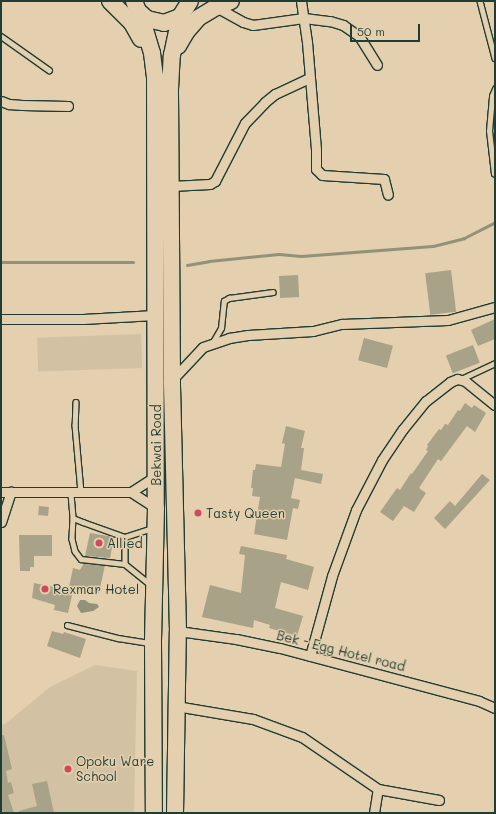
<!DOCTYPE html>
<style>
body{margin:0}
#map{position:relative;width:496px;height:814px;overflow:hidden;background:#e4cfae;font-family:Mali,sans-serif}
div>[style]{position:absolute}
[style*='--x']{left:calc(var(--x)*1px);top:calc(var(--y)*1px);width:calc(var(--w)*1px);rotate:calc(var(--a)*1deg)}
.built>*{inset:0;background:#d2c2a3;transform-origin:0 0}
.water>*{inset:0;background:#91927a}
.stream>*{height:3px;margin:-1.5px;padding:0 1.5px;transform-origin:1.5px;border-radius:1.5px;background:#91927a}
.building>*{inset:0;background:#a8a289;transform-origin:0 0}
.roads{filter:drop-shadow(1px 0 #1f3d34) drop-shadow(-1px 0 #1f3d34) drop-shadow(0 1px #1f3d34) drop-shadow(0 -1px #1f3d34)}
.service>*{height:4.5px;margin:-2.25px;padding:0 2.25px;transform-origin:2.25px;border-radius:2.25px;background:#e4cfae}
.minor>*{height:9px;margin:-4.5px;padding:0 4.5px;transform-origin:4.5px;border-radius:4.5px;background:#e4cfae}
.trunk>*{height:16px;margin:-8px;padding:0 8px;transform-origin:8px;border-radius:8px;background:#e4cfae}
.dots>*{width:11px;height:11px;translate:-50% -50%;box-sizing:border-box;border:2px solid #e4cfae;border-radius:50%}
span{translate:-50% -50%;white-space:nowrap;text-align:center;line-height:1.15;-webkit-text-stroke:3px #e4cfae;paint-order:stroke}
.street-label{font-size:13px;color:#1f3d34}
.poi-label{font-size:13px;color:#1f3d34}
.left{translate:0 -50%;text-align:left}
.frame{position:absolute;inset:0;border:2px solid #1f3d34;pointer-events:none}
.scale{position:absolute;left:350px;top:24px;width:70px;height:18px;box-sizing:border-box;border:2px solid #1f3d34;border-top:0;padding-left:5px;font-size:12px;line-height:14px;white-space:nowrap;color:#1f3d34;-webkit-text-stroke:3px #e4cfae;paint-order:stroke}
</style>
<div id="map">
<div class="built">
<div style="left:141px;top:334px;width:34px;height:104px;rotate:88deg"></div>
<div style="clip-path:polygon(95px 665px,137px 671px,134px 813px,1px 813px,1px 726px,9px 721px,50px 687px)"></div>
</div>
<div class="water">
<div style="clip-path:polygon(80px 600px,85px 600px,89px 603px,97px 604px,99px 607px,93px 611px,81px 613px,77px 606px)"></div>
</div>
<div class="stream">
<div style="--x:1;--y:262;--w:132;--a:0"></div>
<div style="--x:187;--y:265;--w:22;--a:-10"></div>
<div style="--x:209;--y:261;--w:70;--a:-5.7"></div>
<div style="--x:279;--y:254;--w:22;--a:5"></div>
<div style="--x:301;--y:256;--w:132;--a:-4.3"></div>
<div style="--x:433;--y:246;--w:32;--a:-14"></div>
<div style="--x:464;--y:238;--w:35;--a:-27"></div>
</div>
<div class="building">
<div style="left:451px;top:270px;width:42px;height:26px;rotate:83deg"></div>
<div style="left:298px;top:275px;width:22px;height:19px;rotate:87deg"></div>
<div style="clip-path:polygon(495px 319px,495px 339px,478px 346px,471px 330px)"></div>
<div style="left:364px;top:338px;width:30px;height:23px;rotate:15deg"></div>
<div style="left:473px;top:345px;width:19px;height:29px;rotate:69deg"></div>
<div style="clip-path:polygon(465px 403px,472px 408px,474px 405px,486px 413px,475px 432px,467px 426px,441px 461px,438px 459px,419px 488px,426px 493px,414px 512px,404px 506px,393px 521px,380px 512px,397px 488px,400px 490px,411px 473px,412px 474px,428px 451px,426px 450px,428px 446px,427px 445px,439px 429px,441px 430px,445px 424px,448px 425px,458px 410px,460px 411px)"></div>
<div style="clip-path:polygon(286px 426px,305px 431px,301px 448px,304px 448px,301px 470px,323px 474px,321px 484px,295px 478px,291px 498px,300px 500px,298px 509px,293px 508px,287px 540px,254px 534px,260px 497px,252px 496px,253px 488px,251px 488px,253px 470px,255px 470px,256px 464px,281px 467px,285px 444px,282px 443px)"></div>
<div style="clip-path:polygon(482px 474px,490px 480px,445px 529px,434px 518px,450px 501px,455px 506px)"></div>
<div style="left:39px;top:506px;width:10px;height:9px;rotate:6deg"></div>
<div style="clip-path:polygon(90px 533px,114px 537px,110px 558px,85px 556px)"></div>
<div style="clip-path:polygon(19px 535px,52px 535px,52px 556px,34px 556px,34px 567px,30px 567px,30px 571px,20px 571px)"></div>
<div style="clip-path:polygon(241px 546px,287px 555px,286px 559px,314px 567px,308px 590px,281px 582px,275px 608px,303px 616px,297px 636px,269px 628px,270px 625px,254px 620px,253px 628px,202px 617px,210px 585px,241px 593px,245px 555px,239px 554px)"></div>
<div style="clip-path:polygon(84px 563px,105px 565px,99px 593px,69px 587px,73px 568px,80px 570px)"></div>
<div style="clip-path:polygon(34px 583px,73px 591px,68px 613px,54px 610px,55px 605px,32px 598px)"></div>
<div style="clip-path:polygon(52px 631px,63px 634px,64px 632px,86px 639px,80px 658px,47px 646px)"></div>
<div style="clip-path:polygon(1px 735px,4px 735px,12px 769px,6px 771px,8px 783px,11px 782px,14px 793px,8px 795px,14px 813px,3px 813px,1px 806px)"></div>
<div style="clip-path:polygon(47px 781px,54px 813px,19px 813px,19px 811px,37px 806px,32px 784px)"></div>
</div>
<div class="roads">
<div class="service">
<div style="--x:480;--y:1;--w:59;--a:75.3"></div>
<div style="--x:1;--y:36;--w:59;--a:35.3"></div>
<div style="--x:494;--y:174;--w:43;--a:-96.6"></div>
<div style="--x:489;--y:131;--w:35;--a:-85"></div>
<div style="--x:492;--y:96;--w:8;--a:-67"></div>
<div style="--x:213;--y:342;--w:16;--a:-60"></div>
<div style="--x:221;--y:328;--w:27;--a:-84"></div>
<div style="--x:224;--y:301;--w:6;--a:-31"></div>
<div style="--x:229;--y:298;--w:44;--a:-7.8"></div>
<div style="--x:461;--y:379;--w:38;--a:-25"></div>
<div style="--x:76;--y:402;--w:23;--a:92"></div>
<div style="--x:75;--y:425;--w:67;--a:84.9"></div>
<div style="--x:71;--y:494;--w:24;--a:85"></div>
<div style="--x:73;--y:518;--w:11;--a:22"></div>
<div style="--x:83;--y:522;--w:45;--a:19.7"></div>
<div style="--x:125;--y:537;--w:28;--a:-18"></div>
<div style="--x:73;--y:518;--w:21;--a:93"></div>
<div style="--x:72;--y:539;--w:12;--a:76"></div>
<div style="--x:75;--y:551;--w:10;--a:53"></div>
<div style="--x:81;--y:559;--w:44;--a:6.5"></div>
<div style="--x:125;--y:537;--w:27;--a:90"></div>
<div style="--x:125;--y:564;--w:33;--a:39"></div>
<div style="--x:67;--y:625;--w:53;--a:14.3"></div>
<div style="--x:118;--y:638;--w:33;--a:9"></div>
</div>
<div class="minor">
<div style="--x:301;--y:1;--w:41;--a:81.7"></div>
<div style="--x:307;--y:42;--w:108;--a:85.2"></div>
<div style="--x:316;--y:150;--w:19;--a:90"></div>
<div style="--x:316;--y:169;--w:8;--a:45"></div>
<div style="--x:322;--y:175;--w:62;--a:3.7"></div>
<div style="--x:384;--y:179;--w:16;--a:76"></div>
<div style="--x:216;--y:7;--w:31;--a:29"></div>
<div style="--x:243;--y:22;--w:10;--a:17"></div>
<div style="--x:253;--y:25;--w:51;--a:-7.8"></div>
<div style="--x:304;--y:18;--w:26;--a:7"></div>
<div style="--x:330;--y:21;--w:14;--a:17"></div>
<div style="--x:343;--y:25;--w:19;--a:35"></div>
<div style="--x:359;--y:36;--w:34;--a:58"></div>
<div style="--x:1;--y:101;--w:9;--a:21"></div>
<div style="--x:9;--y:104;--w:13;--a:4"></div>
<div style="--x:22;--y:105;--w:46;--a:1.2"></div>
<div style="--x:171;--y:186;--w:39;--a:-3"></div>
<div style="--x:210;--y:184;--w:6;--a:-31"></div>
<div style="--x:215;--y:181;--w:65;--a:-62.7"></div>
<div style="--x:245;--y:123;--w:29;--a:-46"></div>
<div style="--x:265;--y:102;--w:13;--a:-39"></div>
<div style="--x:275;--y:94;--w:38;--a:-25"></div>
<div style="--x:1;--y:319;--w:82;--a:0"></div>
<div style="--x:83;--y:319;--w:72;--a:-3.2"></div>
<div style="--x:172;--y:380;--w:45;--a:-46.8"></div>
<div style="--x:203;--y:347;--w:28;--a:-19"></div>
<div style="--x:229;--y:338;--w:19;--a:-9"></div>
<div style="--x:248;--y:335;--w:65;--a:-3.5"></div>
<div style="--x:313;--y:331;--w:30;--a:-14"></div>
<div style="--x:342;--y:324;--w:106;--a:-2.2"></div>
<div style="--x:448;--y:320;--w:49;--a:-15.5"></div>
<div style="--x:1;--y:492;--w:130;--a:0"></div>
<div style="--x:131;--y:492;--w:30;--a:33"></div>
<div style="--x:131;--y:492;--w:30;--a:-33"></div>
<div style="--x:1;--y:522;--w:32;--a:-72"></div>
<div style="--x:178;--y:631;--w:59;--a:7.9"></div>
<div style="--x:236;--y:639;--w:45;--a:11.6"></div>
<div style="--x:280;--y:648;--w:206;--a:14.9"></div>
<div style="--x:479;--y:701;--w:17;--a:24"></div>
<div style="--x:310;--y:656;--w:83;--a:-74.6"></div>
<div style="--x:332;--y:576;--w:70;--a:-70"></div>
<div style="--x:356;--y:510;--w:56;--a:-62.5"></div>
<div style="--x:382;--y:460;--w:37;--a:-56"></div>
<div style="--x:403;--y:429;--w:36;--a:-51"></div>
<div style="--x:426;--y:401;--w:31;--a:-38"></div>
<div style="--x:450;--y:382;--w:8;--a:-23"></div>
<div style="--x:457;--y:379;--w:8;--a:14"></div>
<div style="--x:465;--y:381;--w:38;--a:39"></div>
<div style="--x:176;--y:706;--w:78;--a:9.6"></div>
<div style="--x:253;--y:719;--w:52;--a:20.2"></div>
<div style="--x:302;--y:737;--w:92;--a:34.4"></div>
<div style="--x:378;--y:789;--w:62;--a:10.2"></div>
<div style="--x:374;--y:813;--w:24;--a:-81"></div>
</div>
<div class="trunk">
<div style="--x:110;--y:1;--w:31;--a:45"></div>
<div style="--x:132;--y:23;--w:18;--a:61"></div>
<div style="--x:134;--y:1;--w:11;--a:68"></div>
<div style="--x:138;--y:11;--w:12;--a:42"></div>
<div style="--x:147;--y:19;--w:17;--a:13"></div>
<div style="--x:164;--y:23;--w:17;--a:-21"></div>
<div style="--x:180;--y:17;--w:19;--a:-58"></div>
<div style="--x:140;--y:13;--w:42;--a:73.3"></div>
<div style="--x:152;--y:53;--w:23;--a:83"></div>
<div style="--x:155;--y:76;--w:432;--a:89.9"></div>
<div style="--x:156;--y:508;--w:135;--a:91.3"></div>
<div style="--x:153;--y:643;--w:170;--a:89.7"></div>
<div style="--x:178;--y:46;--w:16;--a:-60"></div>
<div style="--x:186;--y:32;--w:18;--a:-49"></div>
<div style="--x:198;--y:18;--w:21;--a:-31"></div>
<div style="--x:216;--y:7;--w:16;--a:-22"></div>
<div style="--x:175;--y:813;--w:182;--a:-89.1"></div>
<div style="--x:178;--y:631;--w:251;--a:-91.4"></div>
<div style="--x:172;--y:380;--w:291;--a:-90.4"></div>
<div style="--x:170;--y:89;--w:34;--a:-87"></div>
<div style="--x:172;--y:55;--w:39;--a:-78"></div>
</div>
</div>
<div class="dots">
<div style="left:198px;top:513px;background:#d1495b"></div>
<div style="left:99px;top:543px;background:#d1495b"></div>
<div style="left:45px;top:589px;background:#d1495b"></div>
<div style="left:68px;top:769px;background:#d1495b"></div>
</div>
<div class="street-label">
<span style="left:156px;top:445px;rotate:-90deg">Bekwai Road</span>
<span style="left:341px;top:651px;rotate:14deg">Bek - Egg Hotel road</span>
</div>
<div class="poi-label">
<span class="left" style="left:206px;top:513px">Tasty Queen</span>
<span class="left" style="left:107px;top:543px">Allied</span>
<span class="left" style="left:53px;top:589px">Rexmar Hotel</span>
<span class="left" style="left:76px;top:769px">Opoku Ware<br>School</span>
</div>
<div class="frame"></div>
<div class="scale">50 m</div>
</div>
